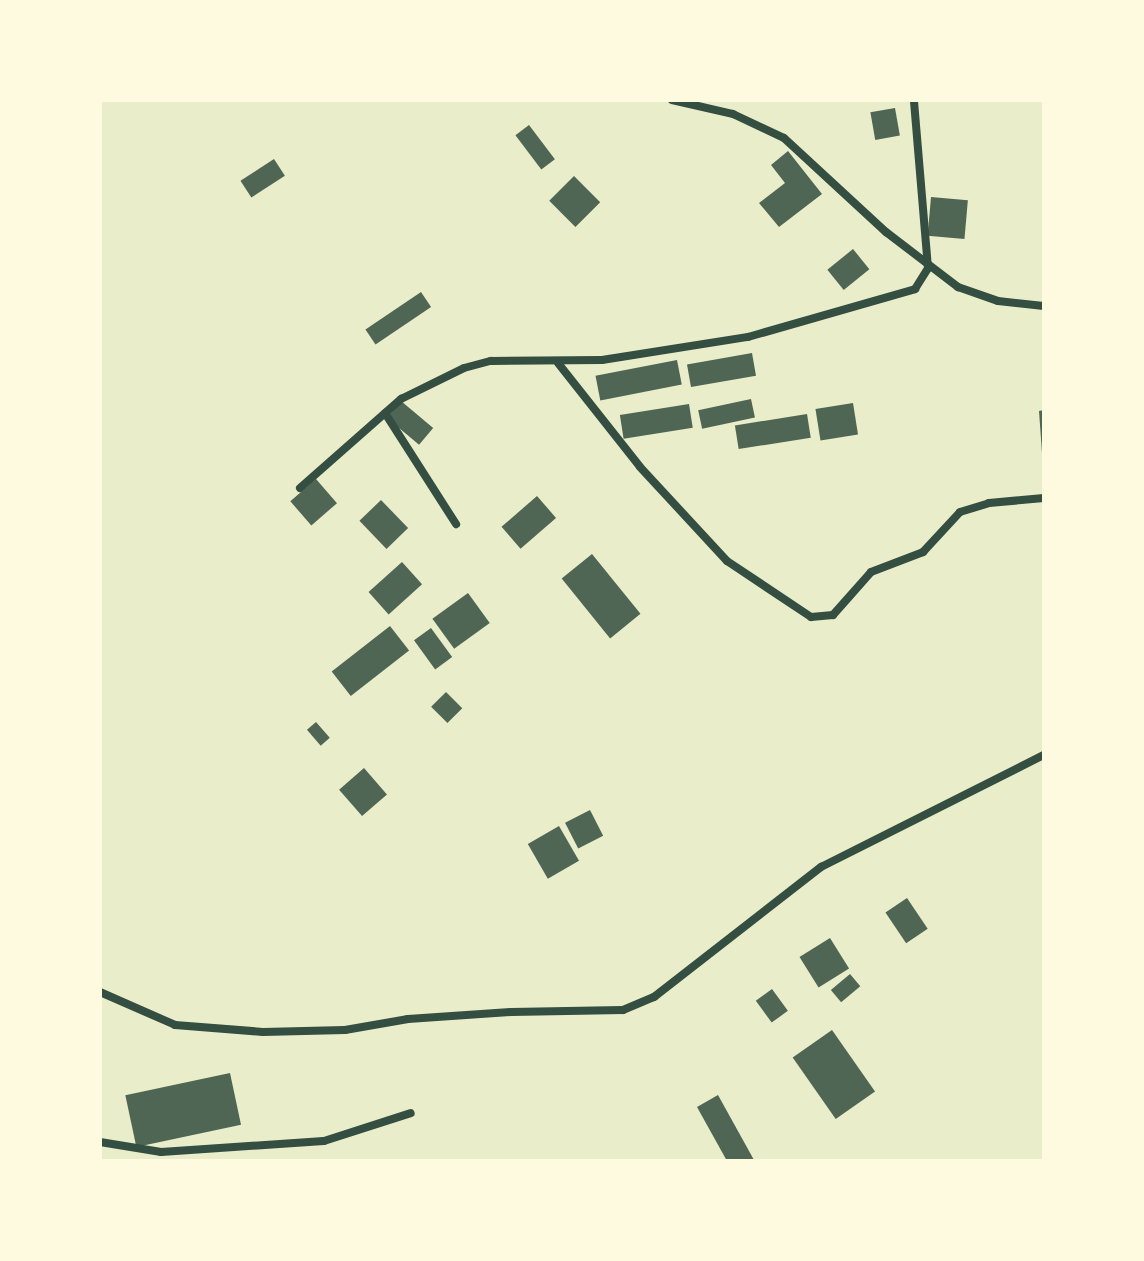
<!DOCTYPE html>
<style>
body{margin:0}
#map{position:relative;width:1144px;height:1261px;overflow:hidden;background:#e9edc9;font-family:"Titillium Web",sans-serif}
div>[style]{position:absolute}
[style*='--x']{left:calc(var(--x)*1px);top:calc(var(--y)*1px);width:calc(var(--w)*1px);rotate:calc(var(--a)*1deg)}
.building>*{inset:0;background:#4f6655;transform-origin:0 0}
.minor>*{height:8px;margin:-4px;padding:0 4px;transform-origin:4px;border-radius:4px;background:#344e41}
span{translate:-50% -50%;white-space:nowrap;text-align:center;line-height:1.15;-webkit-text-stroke:8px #fefae0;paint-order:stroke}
.frame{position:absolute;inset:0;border:102px solid #fefae0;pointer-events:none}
</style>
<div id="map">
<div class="building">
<div style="left:895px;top:108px;width:28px;height:25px;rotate:80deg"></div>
<div style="left:529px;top:125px;width:43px;height:17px;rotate:53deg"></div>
<div style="clip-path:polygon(788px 151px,822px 194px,779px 227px,759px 203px,785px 183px,771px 165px)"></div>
<div style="left:274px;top:159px;width:20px;height:40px;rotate:57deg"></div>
<div style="left:574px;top:176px;width:37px;height:35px;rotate:45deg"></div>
<div style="left:931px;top:197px;width:37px;height:39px;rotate:5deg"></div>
<div style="left:853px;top:249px;width:26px;height:33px;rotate:51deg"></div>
<div style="left:421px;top:292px;width:18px;height:67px;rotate:56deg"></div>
<div style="left:752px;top:353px;width:23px;height:66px;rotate:80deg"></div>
<div style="left:677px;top:360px;width:25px;height:83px;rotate:79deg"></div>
<div style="left:751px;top:399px;width:19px;height:54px;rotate:78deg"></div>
<div style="left:401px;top:401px;width:42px;height:22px;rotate:40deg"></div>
<div style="left:853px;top:403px;width:32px;height:38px;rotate:81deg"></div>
<div style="left:689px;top:404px;width:24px;height:70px;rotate:81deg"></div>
<div style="clip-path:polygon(1044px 410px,1044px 453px,1042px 453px,1039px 411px)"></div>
<div style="left:807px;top:414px;width:24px;height:73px;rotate:81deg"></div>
<div style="left:316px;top:479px;width:32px;height:34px;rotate:49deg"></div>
<div style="left:537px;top:496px;width:29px;height:47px;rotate:49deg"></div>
<div style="left:381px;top:500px;width:39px;height:30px;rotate:46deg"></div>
<div style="left:592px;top:554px;width:77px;height:39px;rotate:51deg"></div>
<div style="left:402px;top:562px;width:30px;height:45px;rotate:48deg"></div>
<div style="left:468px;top:593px;width:37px;height:44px;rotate:54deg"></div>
<div style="left:390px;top:626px;width:31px;height:74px;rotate:52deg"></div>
<div style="left:431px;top:628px;width:36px;height:21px;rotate:54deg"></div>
<div style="left:446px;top:692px;width:23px;height:21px;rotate:45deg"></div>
<div style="left:316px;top:722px;width:21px;height:12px;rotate:49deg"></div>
<div style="left:364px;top:768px;width:35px;height:33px;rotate:49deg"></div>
<div style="left:590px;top:810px;width:29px;height:28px;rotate:63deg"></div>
<div style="left:559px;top:826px;width:40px;height:36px;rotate:60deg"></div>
<div style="left:907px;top:898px;width:37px;height:26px;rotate:56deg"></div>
<div style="left:830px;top:938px;width:36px;height:36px;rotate:58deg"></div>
<div style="left:850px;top:974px;width:16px;height:25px;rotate:50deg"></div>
<div style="left:772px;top:989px;width:27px;height:20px;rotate:54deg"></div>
<div style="left:832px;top:1030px;width:75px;height:48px;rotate:55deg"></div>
<div style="left:230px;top:1073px;width:53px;height:107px;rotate:78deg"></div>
<div style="clip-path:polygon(718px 1095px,754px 1160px,752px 1161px,727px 1161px,697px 1107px)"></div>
</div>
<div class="minor">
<div style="--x:672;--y:100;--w:63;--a:12.9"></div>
<div style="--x:733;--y:114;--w:56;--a:25.2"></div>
<div style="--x:784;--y:138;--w:139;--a:42.7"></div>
<div style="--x:886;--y:232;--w:91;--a:37.4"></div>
<div style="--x:958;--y:287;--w:42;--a:19.3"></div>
<div style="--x:998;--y:301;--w:46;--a:6.2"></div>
<div style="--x:558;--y:363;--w:132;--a:51.7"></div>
<div style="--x:640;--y:467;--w:128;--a:47.2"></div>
<div style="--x:727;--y:561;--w:101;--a:33.7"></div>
<div style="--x:811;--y:617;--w:22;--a:-5"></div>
<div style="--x:833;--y:615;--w:57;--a:-48.5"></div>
<div style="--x:871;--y:572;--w:56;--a:-21"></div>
<div style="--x:923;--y:552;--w:54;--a:-47.2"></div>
<div style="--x:960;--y:512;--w:30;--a:-17"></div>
<div style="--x:989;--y:503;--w:55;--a:-5.2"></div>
<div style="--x:385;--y:413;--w:132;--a:57.4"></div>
<div style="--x:300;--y:488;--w:135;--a:-41.4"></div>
<div style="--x:401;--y:399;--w:70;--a:-26.2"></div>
<div style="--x:464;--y:368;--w:28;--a:-15"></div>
<div style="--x:491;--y:361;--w:111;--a:-0.5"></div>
<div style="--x:602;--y:360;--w:148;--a:-9"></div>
<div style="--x:748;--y:337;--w:174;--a:-16"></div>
<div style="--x:915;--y:289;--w:25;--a:-58"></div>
<div style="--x:928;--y:268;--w:169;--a:-94.8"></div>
<div style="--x:100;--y:992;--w:82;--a:23.7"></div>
<div style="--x:175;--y:1025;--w:88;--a:4.5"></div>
<div style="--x:263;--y:1032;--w:82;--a:-1.4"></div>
<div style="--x:345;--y:1030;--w:64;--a:-9.9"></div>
<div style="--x:408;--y:1019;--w:103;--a:-3.9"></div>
<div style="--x:511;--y:1012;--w:112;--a:-1"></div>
<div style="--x:623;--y:1010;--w:34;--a:-23"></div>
<div style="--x:654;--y:997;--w:212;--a:-37.9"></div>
<div style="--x:821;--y:867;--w:250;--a:-26.7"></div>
<div style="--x:100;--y:1142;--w:62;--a:9.3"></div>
<div style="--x:161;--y:1152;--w:163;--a:-3.9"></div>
<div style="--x:324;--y:1141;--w:91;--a:-17.8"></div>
</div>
<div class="frame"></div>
</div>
